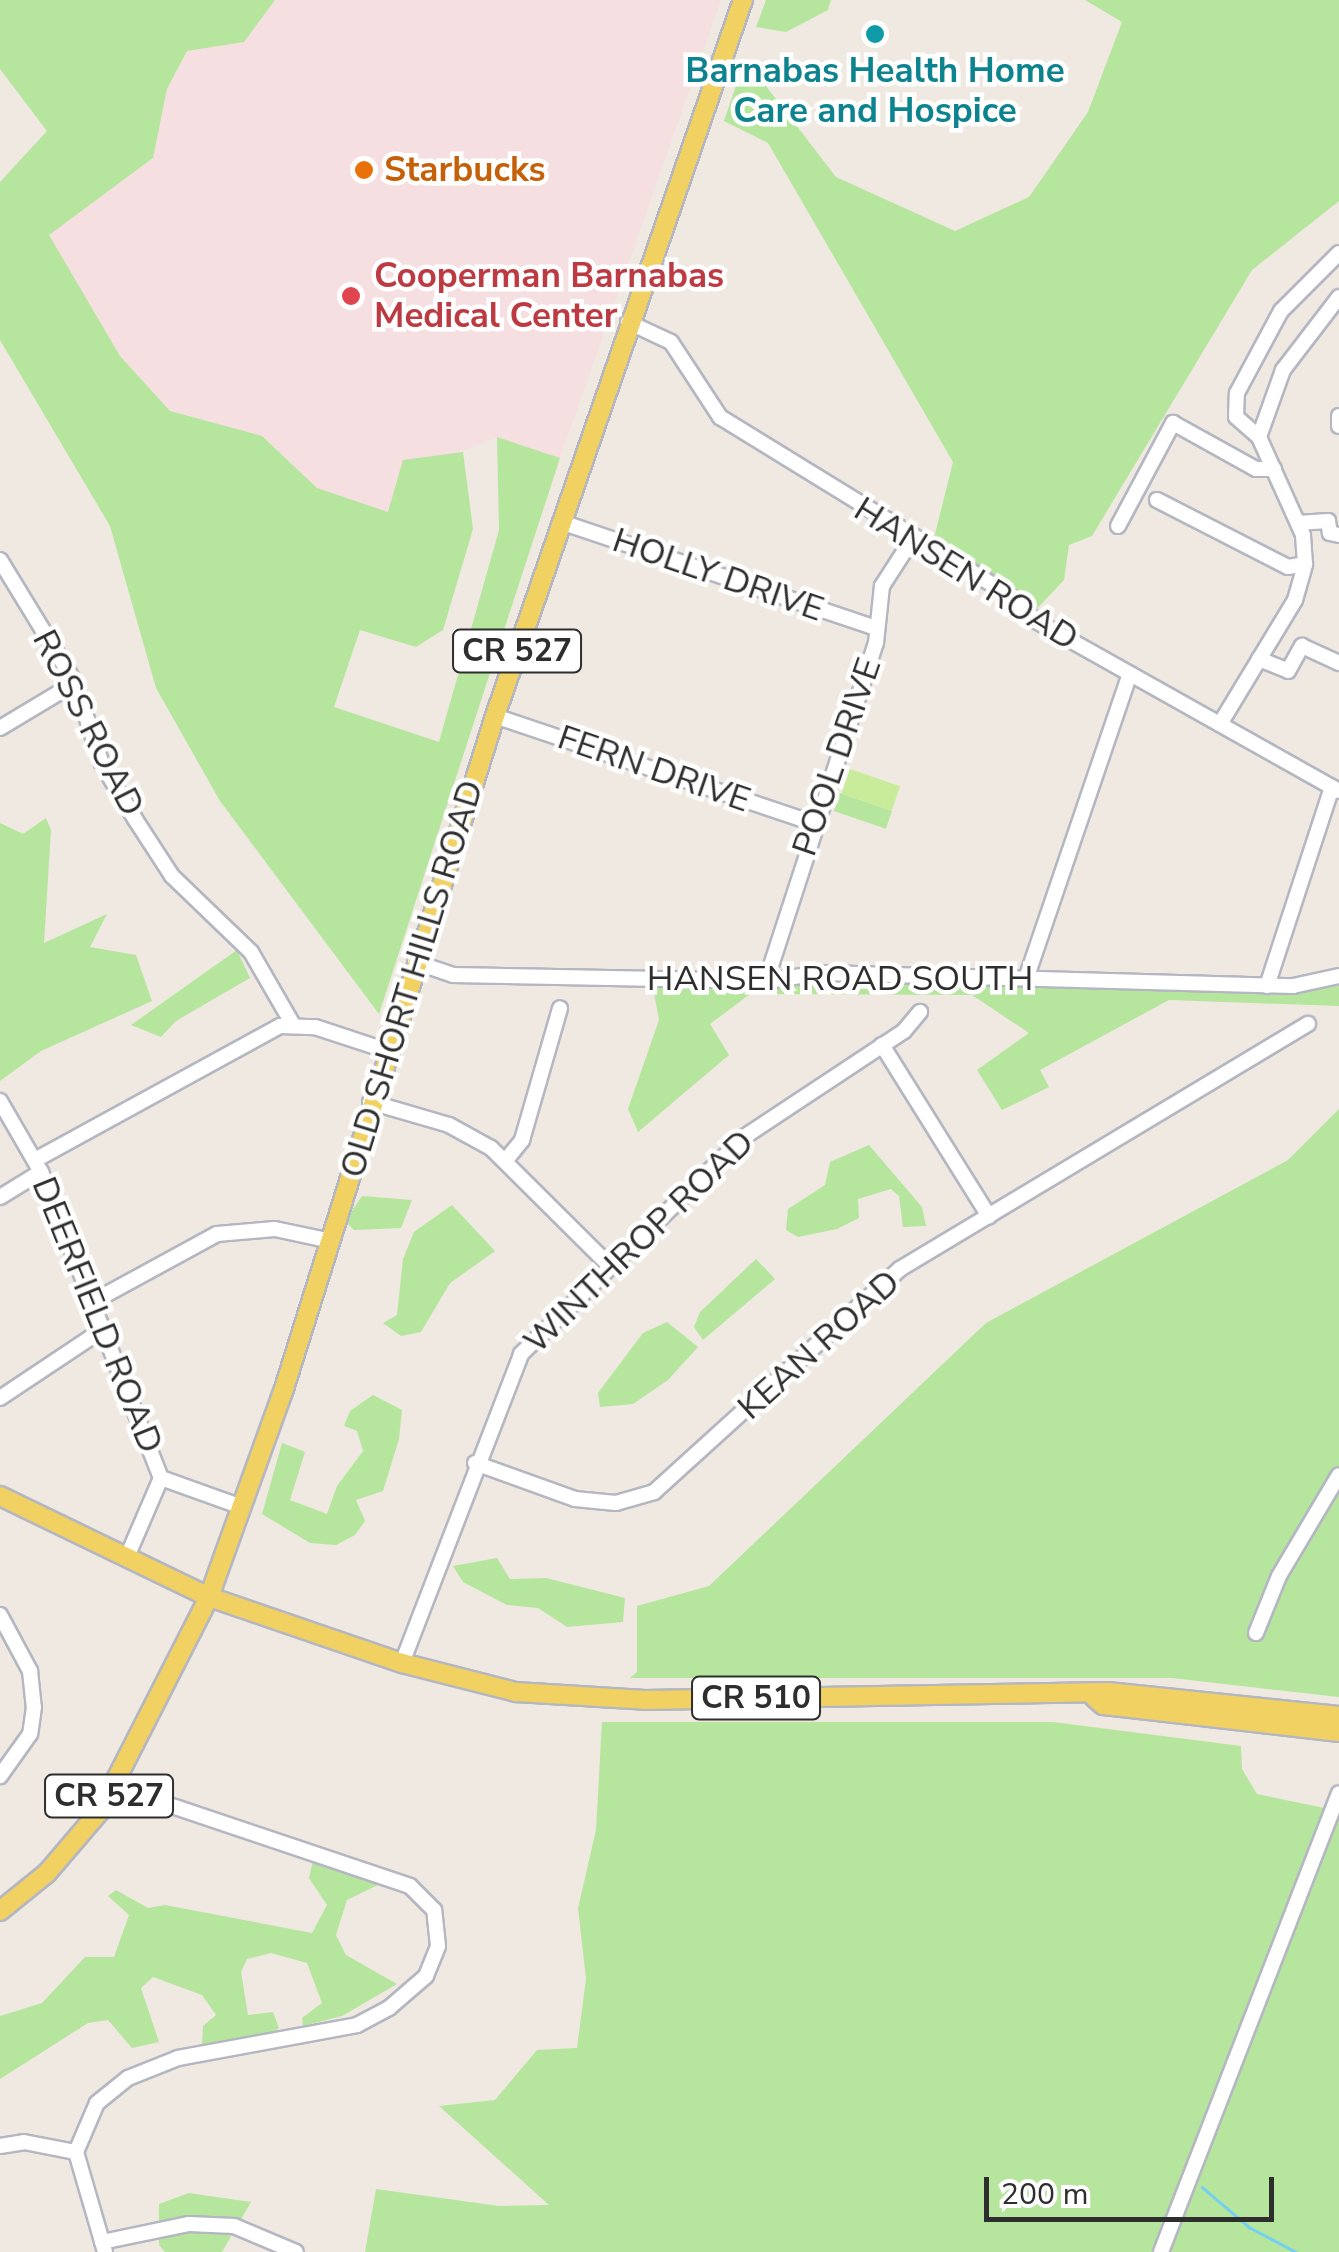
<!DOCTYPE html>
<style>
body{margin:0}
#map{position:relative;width:1339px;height:2252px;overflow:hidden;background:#efe9e1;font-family:"Nunito Sans",sans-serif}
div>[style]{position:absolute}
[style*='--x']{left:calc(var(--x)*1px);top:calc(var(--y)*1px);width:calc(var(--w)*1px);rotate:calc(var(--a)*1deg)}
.medical>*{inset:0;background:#f5dfe0}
.green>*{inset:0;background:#b6e59e;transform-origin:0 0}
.pitch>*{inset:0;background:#c9ec9a;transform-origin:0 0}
.stream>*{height:2.5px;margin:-1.25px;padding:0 1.25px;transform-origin:1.25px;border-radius:1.25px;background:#75cff0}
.roads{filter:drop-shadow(2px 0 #b4b7c1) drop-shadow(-2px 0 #b4b7c1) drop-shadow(0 2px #b4b7c1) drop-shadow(0 -2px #b4b7c1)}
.minor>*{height:14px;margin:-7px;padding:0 7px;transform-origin:7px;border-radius:7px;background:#fff}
.major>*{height:18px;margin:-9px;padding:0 9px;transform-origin:9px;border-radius:9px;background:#f2d163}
.dots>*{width:28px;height:28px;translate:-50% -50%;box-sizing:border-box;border:5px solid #fff;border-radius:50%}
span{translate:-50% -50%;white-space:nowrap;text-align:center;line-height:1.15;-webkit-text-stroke:9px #fff;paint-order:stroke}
.shield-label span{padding:2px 8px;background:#fff;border:2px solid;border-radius:8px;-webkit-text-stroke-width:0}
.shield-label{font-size:32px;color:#2e2e2e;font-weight:700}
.culture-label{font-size:35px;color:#0d838f;font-weight:700}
.food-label{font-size:35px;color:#c56008;font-weight:700}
.left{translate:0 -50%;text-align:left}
.health-label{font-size:35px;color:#be3a42;font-weight:700}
.street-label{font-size:35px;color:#2e2e2e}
.scale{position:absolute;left:984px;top:2177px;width:290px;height:45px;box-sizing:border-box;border:5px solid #2e2e2e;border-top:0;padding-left:12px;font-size:30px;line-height:35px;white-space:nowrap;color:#2e2e2e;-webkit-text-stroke:8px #fff;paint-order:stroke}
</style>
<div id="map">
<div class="medical">
<div style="clip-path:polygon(275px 0,721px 0,560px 458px,497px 437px,438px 460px,404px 460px,389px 513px,317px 488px,262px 436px,170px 411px,120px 356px,48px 235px,153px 158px,167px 89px,188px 51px,244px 42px)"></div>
</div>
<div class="green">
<div style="clip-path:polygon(0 0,275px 0,244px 42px,187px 51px,167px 89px,153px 158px,49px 235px,120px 356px,170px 411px,262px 436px,317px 488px,388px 512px,403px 460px,463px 452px,473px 529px,443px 630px,416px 647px,360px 630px,334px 707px,439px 742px,499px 530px,497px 437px,560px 458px,379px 1014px,220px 801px,156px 688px,110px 526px,0 340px,0 182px,47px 131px,0 69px)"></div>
<div style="clip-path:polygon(766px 0,831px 0,828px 10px,786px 32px,756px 27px)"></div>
<div style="clip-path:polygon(1085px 0,1339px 0,1339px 201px,1252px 270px,1092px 536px,1069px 545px,1064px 580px,1030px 616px,931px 550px,953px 462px,768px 143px,724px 121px,741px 71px,759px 77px,836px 177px,955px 231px,1029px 197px,1088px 112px,1122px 22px)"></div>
<div style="left:840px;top:793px;width:55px;height:19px;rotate:19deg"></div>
<div style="clip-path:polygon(46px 818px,51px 830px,44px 943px,107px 914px,90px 947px,136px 955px,152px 1001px,41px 1051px,0 1081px,0 823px,23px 834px)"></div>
<div style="clip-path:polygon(237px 950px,250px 978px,176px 1021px,161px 1037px,131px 1025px)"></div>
<div style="clip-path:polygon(651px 976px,1339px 986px,1339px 1006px,1169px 1000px,1040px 1070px,1049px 1087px,1002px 1110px,977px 1070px,1029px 1033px,972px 995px,750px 994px,710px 1024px,729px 1055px,638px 1132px,628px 1109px,659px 1020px)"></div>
<div style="clip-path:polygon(1339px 1109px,1339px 1697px,1172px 1678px,630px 1678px,637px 1672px,637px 1606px,709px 1586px,986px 1323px,1288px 1160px)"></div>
<div style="clip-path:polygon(869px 1145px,922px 1207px,926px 1226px,903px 1227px,899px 1196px,891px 1189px,858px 1199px,859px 1218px,837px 1229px,798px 1237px,786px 1230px,788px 1209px,825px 1185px,830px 1162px)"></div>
<div style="clip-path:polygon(362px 1196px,412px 1200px,401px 1228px,354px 1230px,345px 1221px)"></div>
<div style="clip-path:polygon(452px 1205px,495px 1251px,450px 1283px,421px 1332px,401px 1336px,383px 1323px,397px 1315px,403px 1259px,414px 1232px)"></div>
<div style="clip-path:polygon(756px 1259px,775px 1279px,703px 1340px,694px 1327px,700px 1312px)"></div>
<div style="clip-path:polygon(667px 1322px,698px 1347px,668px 1380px,633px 1404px,600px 1407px,598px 1393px,643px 1333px)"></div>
<div style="clip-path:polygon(373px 1395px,402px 1410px,399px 1439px,383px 1491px,356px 1500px,365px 1521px,355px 1535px,336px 1545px,310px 1543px,262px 1514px,282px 1443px,305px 1452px,290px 1500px,327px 1514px,337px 1486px,363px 1451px,357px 1431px,344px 1426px,350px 1411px)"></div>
<div style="clip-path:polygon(497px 1558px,510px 1579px,546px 1578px,625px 1598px,623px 1622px,567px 1627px,538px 1608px,507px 1605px,463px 1582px,453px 1566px)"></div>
<div style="clip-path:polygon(602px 1722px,1053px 1722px,1241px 1746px,1242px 1769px,1257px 1794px,1339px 1811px,1339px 2252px,365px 2252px,376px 2189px,499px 2206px,549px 2205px,439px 2106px,495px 2100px,537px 2050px,577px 2048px,586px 1979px,578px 1908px,596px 1830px)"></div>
<div style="clip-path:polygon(313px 1860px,380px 1884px,347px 1900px,336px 1935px,346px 1955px,397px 1984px,342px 2016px,303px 2026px,302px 2018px,322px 2003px,307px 1963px,271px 1953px,247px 1959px,241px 1972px,248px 2015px,273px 2012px,279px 2028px,265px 2038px,202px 2044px,203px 2026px,216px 2015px,202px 1995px,153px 1977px,141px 1988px,159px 2042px,132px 2048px,108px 2020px,88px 2023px,0 2079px,0 2016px,42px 2003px,85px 1957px,114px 1957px,129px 1915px,108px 1896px,116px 1890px,148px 1908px,165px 1905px,312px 1933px,327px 1905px,309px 1878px)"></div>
<div style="clip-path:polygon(189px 2193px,251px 2202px,222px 2252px,165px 2252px,159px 2245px,159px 2204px)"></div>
</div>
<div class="pitch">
<div style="left:850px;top:769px;width:53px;height:26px;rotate:19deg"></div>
</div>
<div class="stream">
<div style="--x:1202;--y:2187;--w:62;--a:40.4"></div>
<div style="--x:1249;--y:2227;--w:53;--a:28"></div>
</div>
<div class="roads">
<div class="minor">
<div style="--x:628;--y:322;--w:47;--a:24.9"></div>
<div style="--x:671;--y:342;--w:90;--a:56.8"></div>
<div style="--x:720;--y:417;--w:336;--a:31.6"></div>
<div style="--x:1006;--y:593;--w:41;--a:43"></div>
<div style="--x:1036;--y:621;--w:347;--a:29.3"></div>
<div style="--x:1339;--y:416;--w:10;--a:90"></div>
<div style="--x:1259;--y:437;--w:30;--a:-139"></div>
<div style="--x:1236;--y:417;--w:24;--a:-88"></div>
<div style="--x:1237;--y:393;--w:93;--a:-61.8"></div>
<div style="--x:1281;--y:311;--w:82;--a:-45"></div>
<div style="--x:1157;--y:500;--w:147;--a:27.1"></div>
<div style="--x:1288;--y:567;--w:17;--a:-10"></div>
<div style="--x:561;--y:522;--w:332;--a:18.6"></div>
<div style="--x:1298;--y:523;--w:30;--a:-4"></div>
<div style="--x:1328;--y:521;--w:12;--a:81"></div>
<div style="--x:1330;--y:533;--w:9;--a:13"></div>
<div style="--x:1118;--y:526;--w:117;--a:-61.9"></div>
<div style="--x:1173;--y:423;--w:95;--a:29"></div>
<div style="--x:1256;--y:469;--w:18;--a:0"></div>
<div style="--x:0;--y:560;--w:144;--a:58.6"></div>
<div style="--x:75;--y:683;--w:85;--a:71.6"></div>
<div style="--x:102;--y:764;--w:64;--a:59"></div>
<div style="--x:135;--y:819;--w:68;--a:57"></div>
<div style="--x:172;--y:876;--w:110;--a:43.9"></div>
<div style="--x:251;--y:952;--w:82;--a:60"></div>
<div style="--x:1259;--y:659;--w:31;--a:22"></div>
<div style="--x:1288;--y:671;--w:29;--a:-61"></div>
<div style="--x:1302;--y:646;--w:41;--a:24.7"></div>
<div style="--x:495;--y:716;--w:336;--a:18.6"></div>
<div style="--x:1220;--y:724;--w:145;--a:-58.8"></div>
<div style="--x:1295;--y:600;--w:37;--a:-74"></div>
<div style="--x:1305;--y:564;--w:29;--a:-94"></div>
<div style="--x:1303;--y:535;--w:107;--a:-114.2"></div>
<div style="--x:1259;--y:437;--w:71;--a:-70.3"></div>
<div style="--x:1283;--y:370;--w:92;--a:-52.5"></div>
<div style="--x:0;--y:728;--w:87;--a:-31"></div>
<div style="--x:415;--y:962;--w:40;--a:18.9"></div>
<div style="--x:453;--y:975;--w:313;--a:1.1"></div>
<div style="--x:766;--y:981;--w:58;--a:-8"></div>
<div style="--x:823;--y:973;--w:470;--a:1.6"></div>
<div style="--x:1293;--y:986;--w:47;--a:-12.3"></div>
<div style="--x:1026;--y:979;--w:322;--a:-71.2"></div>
<div style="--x:766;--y:981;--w:355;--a:-72"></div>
<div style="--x:876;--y:643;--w:57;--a:-84"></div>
<div style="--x:882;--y:586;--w:57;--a:-57.1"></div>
<div style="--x:1267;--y:986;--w:209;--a:-71.9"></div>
<div style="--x:882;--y:1045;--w:202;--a:58"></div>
<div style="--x:0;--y:1101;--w:82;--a:60"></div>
<div style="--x:41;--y:1172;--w:329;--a:68.6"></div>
<div style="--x:161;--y:1478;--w:86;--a:113.3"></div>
<div style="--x:370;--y:1102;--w:82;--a:16.2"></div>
<div style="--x:449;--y:1125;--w:48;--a:28.7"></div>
<div style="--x:491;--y:1148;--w:165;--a:44.8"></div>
<div style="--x:35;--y:1160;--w:279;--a:-28.7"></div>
<div style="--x:280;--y:1026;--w:35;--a:2"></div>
<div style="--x:315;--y:1027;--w:74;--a:18.2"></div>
<div style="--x:506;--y:1160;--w:26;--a:-51"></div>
<div style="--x:522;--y:1140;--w:137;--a:-73.9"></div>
<div style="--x:0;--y:1197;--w:48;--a:-31.4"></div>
<div style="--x:94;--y:1301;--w:140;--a:-28.6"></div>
<div style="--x:217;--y:1234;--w:58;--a:-4.9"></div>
<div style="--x:275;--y:1229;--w:57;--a:12.1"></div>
<div style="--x:0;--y:1398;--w:126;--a:-33.7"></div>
<div style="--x:475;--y:1463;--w:106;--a:19.8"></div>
<div style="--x:575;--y:1499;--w:41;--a:5.6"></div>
<div style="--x:616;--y:1503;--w:40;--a:-16"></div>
<div style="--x:654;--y:1492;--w:332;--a:-42.2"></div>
<div style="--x:900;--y:1269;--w:476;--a:-31"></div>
<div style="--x:161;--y:1478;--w:86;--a:19.7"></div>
<div style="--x:0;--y:1615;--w:64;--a:61.8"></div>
<div style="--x:30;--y:1671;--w:36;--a:84"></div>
<div style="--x:34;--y:1707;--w:27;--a:98"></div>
<div style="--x:30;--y:1734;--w:52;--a:125.5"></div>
<div style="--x:1256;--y:1633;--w:61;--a:-68"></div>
<div style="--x:1279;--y:1576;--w:117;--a:-59.3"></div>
<div style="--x:402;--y:1663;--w:331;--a:-68.9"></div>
<div style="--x:521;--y:1354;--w:311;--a:-44.2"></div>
<div style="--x:744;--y:1137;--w:192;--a:-33.5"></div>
<div style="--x:904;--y:1031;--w:25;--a:-50"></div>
<div style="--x:0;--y:2146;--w:24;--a:-9"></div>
<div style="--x:24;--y:2142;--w:53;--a:10.9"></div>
<div style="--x:76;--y:2152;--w:104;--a:73.8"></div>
<div style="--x:76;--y:2152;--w:53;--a:-66.8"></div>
<div style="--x:97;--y:2103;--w:40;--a:-39"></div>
<div style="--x:128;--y:2078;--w:54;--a:-21.8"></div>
<div style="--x:178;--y:2058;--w:182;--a:-10.4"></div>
<div style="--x:357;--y:2025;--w:36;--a:-28"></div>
<div style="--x:389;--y:2008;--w:49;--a:-40.9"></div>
<div style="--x:426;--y:1976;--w:32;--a:-68"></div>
<div style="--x:438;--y:1946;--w:36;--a:-96"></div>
<div style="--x:434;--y:1910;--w:34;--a:-135"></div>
<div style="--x:410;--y:1886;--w:311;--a:-161.4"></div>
<div style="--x:102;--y:2242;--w:89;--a:-11.7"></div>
<div style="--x:189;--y:2224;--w:45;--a:2.5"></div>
<div style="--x:234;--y:2226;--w:67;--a:22.8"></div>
<div style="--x:1161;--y:2252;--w:492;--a:-68.8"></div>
</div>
<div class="major">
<div style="--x:0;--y:1496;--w:232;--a:25.8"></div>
<div style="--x:209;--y:1597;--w:204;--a:18.9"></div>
<div style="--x:402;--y:1663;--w:118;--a:14.3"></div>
<div style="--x:516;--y:1692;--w:129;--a:3.5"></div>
<div style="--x:645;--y:1700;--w:463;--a:-1"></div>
<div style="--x:1108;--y:1692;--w:232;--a:5.9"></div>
<div style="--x:1094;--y:1697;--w:12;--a:42"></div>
<div style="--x:1103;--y:1705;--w:238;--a:6.5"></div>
<div style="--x:0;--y:1911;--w:60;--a:-39"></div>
<div style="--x:47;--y:1873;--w:82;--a:-49.5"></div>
<div style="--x:100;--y:1811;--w:240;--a:-63"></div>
<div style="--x:209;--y:1597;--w:218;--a:-70.2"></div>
<div style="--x:283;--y:1392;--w:708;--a:-72.59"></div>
<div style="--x:495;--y:716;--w:758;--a:-70.9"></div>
</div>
</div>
<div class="dots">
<div style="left:875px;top:34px;background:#0f9aa8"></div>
<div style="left:364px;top:170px;background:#e8710a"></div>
<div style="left:351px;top:296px;background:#e0444e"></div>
</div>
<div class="shield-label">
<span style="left:517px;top:651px">CR 527</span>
<span style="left:756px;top:1698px">CR 510</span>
<span style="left:109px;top:1796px">CR 527</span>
</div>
<div class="culture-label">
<span style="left:875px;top:91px">Barnabas Health Home<br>Care and Hospice</span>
</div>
<div class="food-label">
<span class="left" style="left:384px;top:170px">Starbucks</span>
</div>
<div class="health-label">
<span class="left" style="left:374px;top:296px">Cooperman Barnabas<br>Medical Center</span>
</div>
<div class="street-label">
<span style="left:966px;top:574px;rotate:32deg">HANSEN ROAD</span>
<span style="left:718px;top:575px;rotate:19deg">HOLLY DRIVE</span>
<span style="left:88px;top:723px;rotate:63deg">ROSS ROAD</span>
<span style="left:837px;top:757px;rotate:-71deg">POOL DRIVE</span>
<span style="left:654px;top:769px;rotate:19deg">FERN DRIVE</span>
<span style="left:412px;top:979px;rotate:-73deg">OLD SHORT HILLS ROAD</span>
<span style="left:840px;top:979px">HANSEN ROAD SOUTH</span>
<span style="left:639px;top:1242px;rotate:-44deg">WINTHROP ROAD</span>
<span style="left:97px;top:1315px;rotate:68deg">DEERFIELD ROAD</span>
<span style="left:819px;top:1345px;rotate:-42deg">KEAN ROAD</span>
</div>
<div class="scale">200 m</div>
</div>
